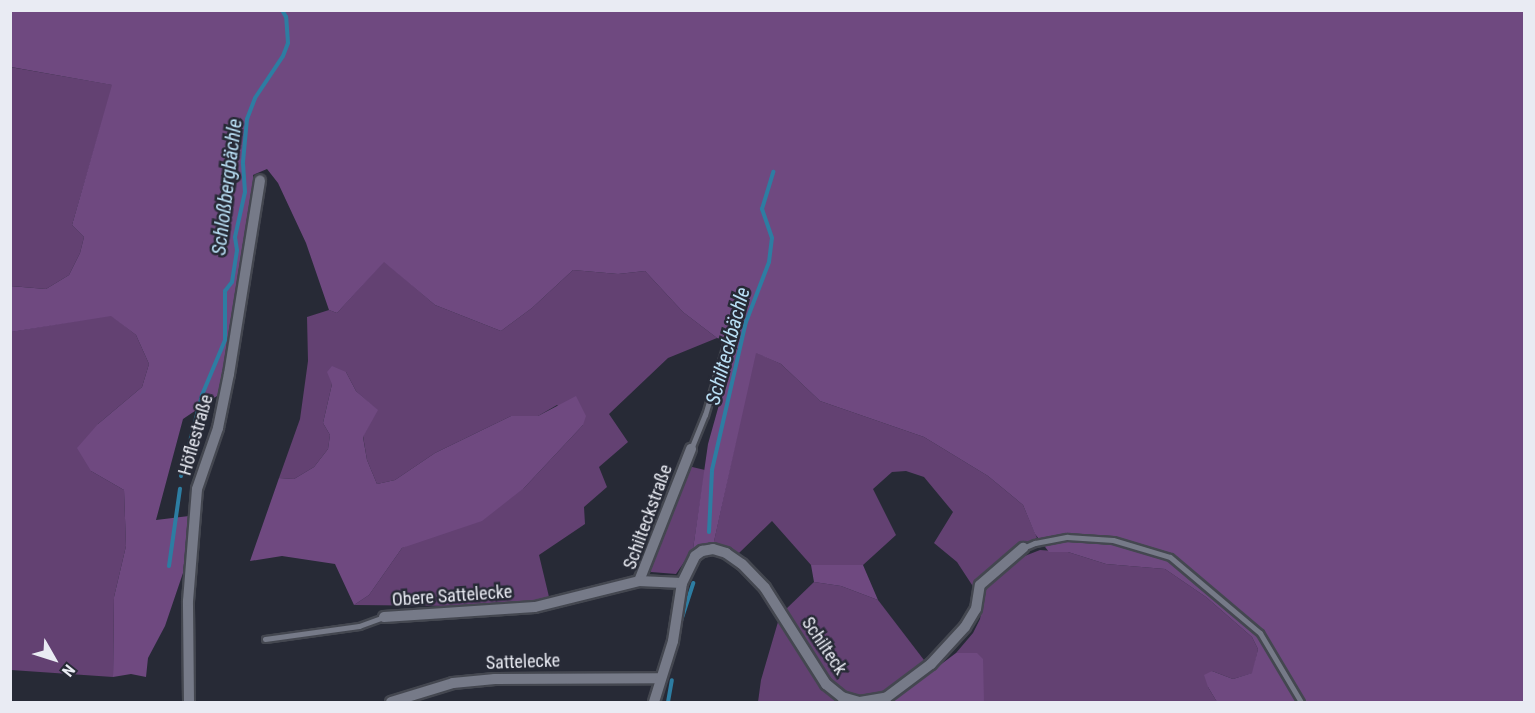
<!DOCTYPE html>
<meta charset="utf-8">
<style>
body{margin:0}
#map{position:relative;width:1535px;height:713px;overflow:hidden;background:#272a36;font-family:"Roboto Condensed",sans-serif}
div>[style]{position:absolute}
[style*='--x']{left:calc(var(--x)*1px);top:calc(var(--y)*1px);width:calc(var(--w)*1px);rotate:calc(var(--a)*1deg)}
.green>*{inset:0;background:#634172}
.forest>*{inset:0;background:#6f4980}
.stream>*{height:4px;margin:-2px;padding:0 2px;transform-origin:2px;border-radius:2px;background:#2d7da2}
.roads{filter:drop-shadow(2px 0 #444750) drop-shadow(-2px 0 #444750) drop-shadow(0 2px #444750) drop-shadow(0 -2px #444750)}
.service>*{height:5px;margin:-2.5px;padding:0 2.5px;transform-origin:2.5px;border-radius:2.5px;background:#767a88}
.minor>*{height:10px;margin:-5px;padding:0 5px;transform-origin:5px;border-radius:5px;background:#767a88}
span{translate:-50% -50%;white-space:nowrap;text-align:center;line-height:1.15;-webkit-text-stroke:5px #272a36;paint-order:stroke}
.street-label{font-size:18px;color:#e9ebf3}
.water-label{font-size:20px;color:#bae0f6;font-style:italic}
.frame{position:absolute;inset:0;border:12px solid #e9ebf3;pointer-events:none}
.north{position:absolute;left:24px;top:629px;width:60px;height:60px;-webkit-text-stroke:4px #272a36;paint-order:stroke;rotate:129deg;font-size:16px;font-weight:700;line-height:24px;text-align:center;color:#e9ebf3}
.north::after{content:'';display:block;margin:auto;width:21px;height:27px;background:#e9ebf3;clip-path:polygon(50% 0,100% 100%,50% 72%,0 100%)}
</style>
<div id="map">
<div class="green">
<div style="clip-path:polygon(10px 67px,113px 85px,72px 225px,84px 237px,80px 253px,69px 275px,46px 289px,11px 286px)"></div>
<div style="clip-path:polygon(384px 261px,435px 305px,501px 331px,532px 308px,573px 270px,618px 274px,645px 271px,683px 312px,717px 338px,668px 358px,609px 414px,628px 442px,599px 467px,607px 487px,584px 507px,585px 524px,539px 555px,550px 601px,461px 606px,354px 605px,369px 595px,402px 548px,524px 488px,583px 425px,557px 405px,538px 416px,511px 416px,435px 453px,395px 480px,377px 484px,367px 460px,363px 436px,377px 410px,356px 391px,346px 372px,332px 384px,323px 423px,330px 435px,328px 449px,314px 467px,294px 479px,279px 478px,300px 419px,308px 361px,307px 317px,329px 310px,337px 313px)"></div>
<div style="clip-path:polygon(111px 315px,136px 335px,149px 364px,142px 387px,98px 424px,91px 471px,124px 490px,126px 546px,114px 597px,113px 677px,11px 670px,10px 332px)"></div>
<div style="clip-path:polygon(755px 352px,781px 364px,820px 401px,924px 437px,988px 476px,1023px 505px,1037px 538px,1000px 560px,974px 588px,957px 562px,934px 543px,953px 512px,924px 477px,906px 471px,892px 472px,873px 489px,896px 535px,863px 565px,811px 565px,772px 521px,738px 554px,713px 546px)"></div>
<div style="clip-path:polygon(688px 466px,705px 470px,693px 549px,676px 574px,651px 572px,651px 558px)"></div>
<div style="clip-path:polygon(1040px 550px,1068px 552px,1106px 564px,1165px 569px,1206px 597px,1252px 637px,1258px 649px,1253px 673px,1233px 679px,1212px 671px,1208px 687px,1217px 702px,984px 702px,970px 653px,956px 653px,973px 633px,980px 619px,983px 603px,979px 596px,984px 589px,1017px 559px)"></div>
<div style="clip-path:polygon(814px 582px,841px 586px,878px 600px,927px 664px,880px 695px,850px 695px,841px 692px,832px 684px,784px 611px)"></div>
<div style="clip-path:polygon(780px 615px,820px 680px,849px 702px,758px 702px,761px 680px)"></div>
</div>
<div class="forest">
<div style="clip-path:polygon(11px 11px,1524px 11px,1524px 702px,1217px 702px,1208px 687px,1204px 675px,1212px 671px,1233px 679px,1252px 673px,1258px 649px,1252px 637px,1206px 597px,1165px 569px,1106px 564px,1068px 552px,1049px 552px,1035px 534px,1023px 505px,988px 476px,924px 437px,820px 401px,781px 364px,756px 353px,713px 546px,693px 549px,708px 444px,736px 344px,717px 338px,683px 312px,645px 271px,618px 274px,573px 270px,532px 308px,501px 331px,435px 305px,384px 262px,337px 313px,329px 310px,306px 243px,278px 183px,267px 169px,253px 175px,253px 196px,220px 394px,183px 419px,156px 520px,189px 516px,183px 573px,165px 626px,148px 658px,146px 677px,131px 674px,113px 677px,114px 597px,126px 546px,124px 490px,91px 471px,77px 448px,98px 424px,142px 387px,149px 364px,136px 335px,111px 316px,11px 332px,10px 286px,46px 289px,69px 275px,80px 253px,84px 237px,72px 225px,112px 85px,11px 67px)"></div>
<div style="clip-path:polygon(332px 366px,346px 372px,356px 391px,378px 410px,363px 437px,367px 460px,377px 484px,395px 480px,435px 453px,511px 416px,538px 416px,576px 396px,586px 416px,583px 425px,524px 488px,482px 521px,402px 548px,369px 595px,354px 605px,335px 564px,282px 556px,250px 561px,279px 478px,294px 479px,314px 467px,328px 449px,330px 435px,323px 423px,332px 384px,327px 372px)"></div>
<div style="clip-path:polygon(811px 565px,863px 565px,878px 600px,841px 586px,814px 582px)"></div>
<div style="clip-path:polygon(956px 653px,977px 653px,983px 659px,984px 702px,876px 702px,900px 695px)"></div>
</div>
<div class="stream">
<div style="--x:181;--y:476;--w:84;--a:-75.5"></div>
<div style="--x:202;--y:395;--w:60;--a:-67.3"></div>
<div style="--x:225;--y:340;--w:49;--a:-90"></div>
<div style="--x:225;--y:291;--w:11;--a:-52"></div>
<div style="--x:232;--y:282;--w:32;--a:-81"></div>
<div style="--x:237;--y:250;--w:13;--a:-99"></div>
<div style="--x:235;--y:237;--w:46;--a:-77.5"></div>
<div style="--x:245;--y:192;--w:30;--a:-94"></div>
<div style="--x:243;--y:162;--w:43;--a:-84.7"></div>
<div style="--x:247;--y:119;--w:22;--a:-69"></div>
<div style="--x:255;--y:98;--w:50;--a:-56.3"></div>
<div style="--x:283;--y:56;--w:14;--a:-69"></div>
<div style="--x:288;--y:43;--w:26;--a:-94"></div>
<div style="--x:286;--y:17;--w:8;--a:-120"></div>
<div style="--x:709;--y:532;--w:62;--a:-87.2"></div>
<div style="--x:712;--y:470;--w:152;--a:-77.1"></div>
<div style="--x:746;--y:322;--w:64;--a:-69"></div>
<div style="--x:769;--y:262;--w:24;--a:-83"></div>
<div style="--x:772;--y:238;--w:31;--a:-109"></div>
<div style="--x:762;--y:209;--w:39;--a:-73"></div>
<div style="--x:169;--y:566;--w:78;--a:-81.9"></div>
<div style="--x:681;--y:621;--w:40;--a:-72"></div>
<div style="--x:668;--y:702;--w:22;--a:-80"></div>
</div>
<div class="roads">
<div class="service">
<div style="--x:691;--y:449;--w:37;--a:-68"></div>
<div style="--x:705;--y:415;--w:73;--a:-73.3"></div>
<div style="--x:1023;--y:548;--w:13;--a:-23"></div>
<div style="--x:1035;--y:543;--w:33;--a:-11"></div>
<div style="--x:1067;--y:537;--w:46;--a:3.7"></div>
<div style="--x:1113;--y:540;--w:59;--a:16.6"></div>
<div style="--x:1170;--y:557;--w:118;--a:40.2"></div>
<div style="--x:1260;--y:633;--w:80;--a:59.3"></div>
<div style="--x:265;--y:639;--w:95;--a:-7.9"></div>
<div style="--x:359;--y:626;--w:27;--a:-20"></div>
</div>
<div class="minor">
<div style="--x:639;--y:581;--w:142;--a:-68.5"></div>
<div style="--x:384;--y:617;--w:151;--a:-3.8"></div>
<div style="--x:535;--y:607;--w:107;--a:-14"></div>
<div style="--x:639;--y:581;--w:43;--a:2.7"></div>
<div style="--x:189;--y:702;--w:101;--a:-90.6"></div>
<div style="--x:188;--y:601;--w:112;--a:-85.4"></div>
<div style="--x:197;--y:489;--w:65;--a:-71"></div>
<div style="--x:218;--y:428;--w:55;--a:-78.5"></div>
<div style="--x:229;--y:374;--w:196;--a:-80.9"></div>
<div style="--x:391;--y:702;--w:65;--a:-17"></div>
<div style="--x:453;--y:683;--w:42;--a:-5.4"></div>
<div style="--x:495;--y:679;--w:165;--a:-0.3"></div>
<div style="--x:654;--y:702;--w:64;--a:-72.7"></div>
<div style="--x:673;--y:641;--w:59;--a:-81.2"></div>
<div style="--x:682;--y:583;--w:30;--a:-64"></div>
<div style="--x:695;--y:556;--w:9;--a:-36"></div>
<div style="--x:702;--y:551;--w:11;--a:-10"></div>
<div style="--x:713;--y:549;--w:14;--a:17"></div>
<div style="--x:726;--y:553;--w:19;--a:35"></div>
<div style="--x:742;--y:564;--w:33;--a:46"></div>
<div style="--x:765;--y:588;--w:114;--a:57.6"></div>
<div style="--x:826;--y:684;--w:21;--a:39"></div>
<div style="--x:842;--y:697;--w:19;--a:16"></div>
<div style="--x:860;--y:702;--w:27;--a:-10"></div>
<div style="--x:887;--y:697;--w:55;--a:-36.9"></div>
<div style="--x:931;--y:664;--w:50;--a:-47.4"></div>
<div style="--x:965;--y:627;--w:21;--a:-59"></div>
<div style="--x:976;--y:609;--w:24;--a:-81"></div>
<div style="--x:980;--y:585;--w:57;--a:-40.7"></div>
</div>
</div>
<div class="street-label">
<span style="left:196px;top:435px;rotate:-74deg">Höflestraße</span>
<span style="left:648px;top:517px;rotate:-70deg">Schilteckstraße</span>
<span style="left:452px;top:596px;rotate:-4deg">Obere Sattelecke</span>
<span style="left:824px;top:646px;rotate:56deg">Schilteck</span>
<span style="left:523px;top:662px;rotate:-2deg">Sattelecke</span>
</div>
<div class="water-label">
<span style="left:227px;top:187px;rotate:-83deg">Schloßbergbächle</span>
<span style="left:728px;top:346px;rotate:-75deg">Schilteckbächle</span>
</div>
<div class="frame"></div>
<div class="north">N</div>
</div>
